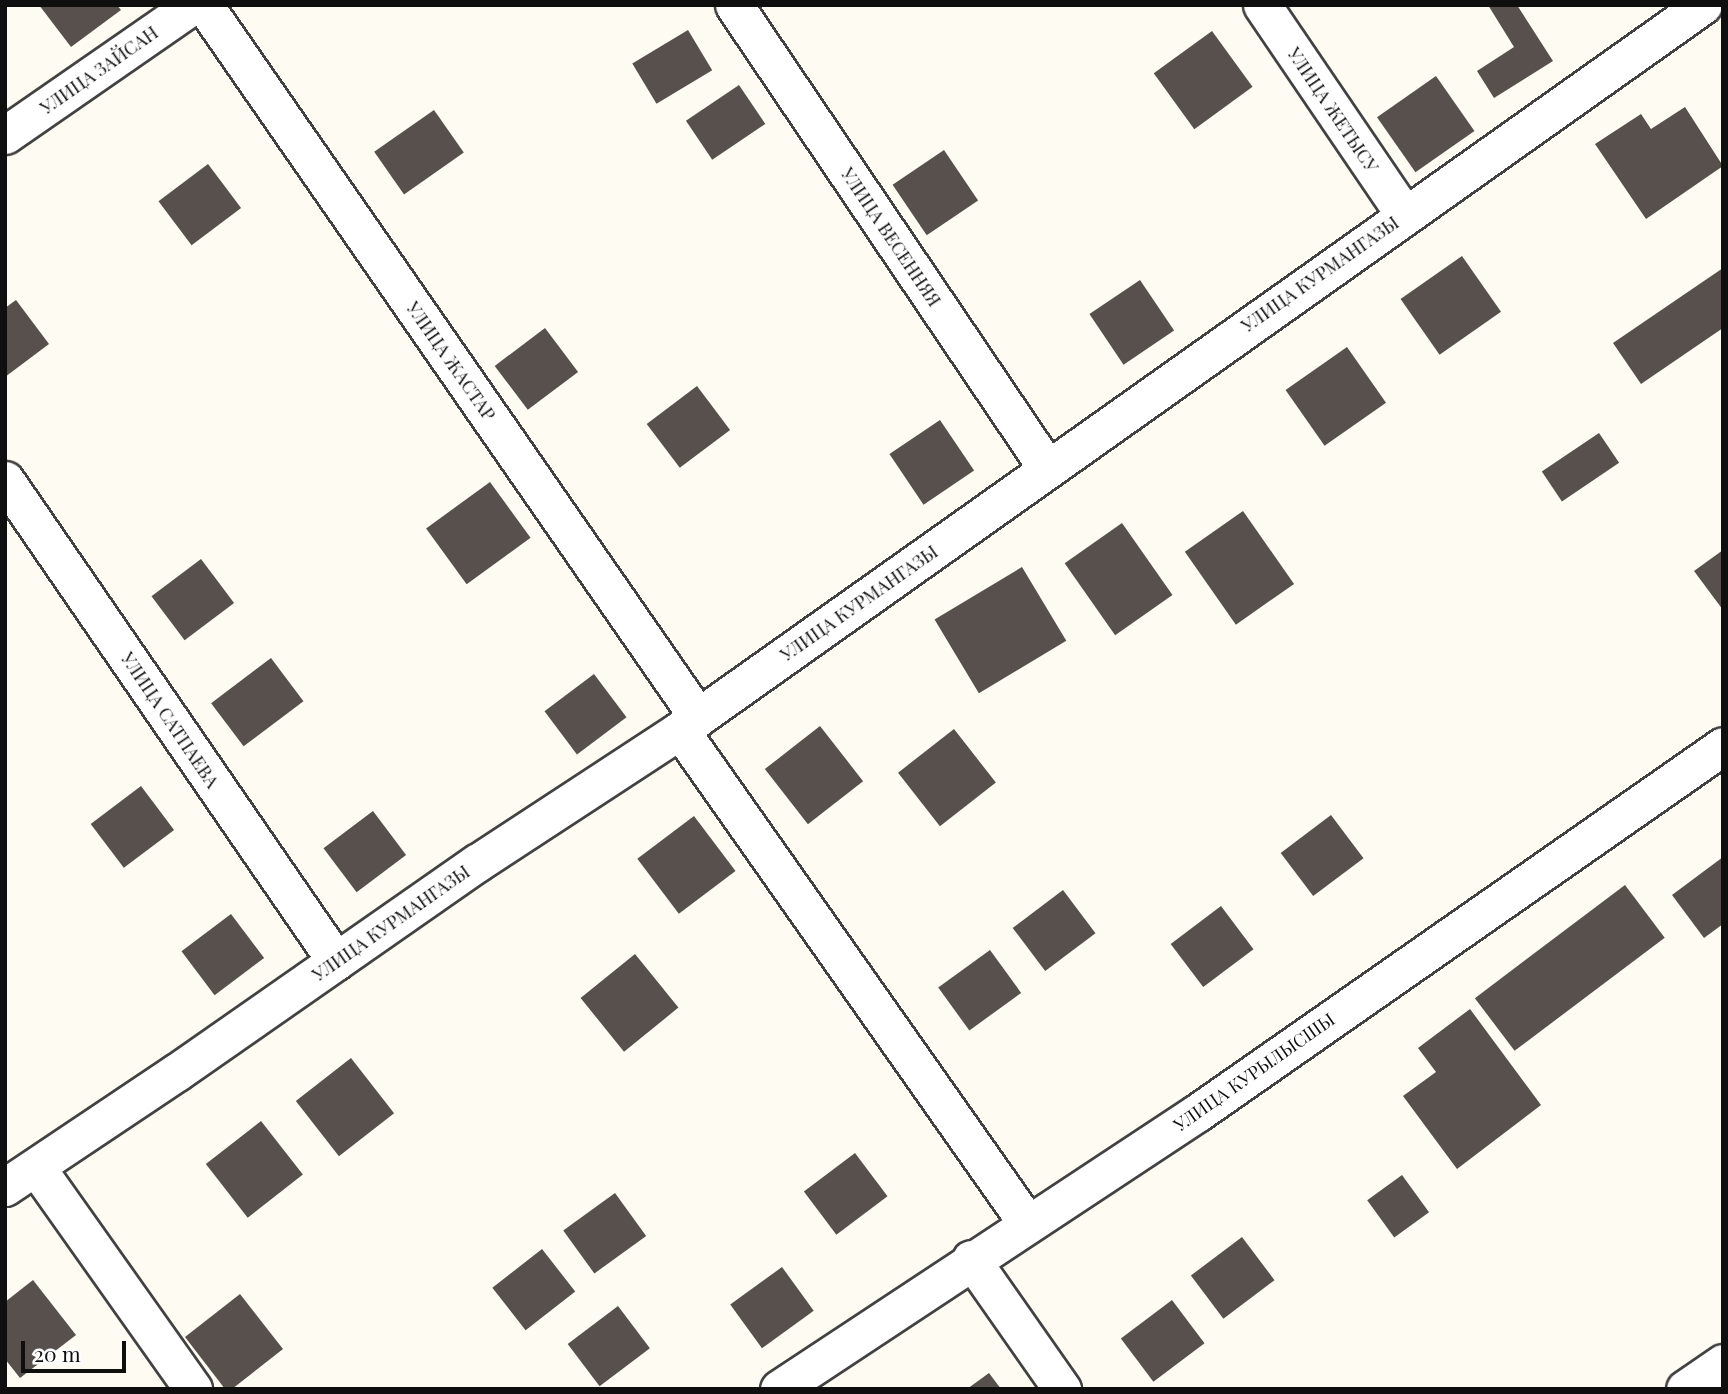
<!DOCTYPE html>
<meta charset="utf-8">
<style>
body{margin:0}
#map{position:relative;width:1728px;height:1394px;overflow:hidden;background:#fefcf2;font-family:"Playfair Display",serif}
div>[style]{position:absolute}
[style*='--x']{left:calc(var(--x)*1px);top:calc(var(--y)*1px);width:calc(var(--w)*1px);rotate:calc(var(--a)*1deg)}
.building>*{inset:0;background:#57504c;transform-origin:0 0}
.roads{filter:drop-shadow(2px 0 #424242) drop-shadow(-2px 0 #424242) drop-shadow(0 2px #424242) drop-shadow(0 -2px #424242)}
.minor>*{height:37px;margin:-18.5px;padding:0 18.5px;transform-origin:18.5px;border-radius:18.5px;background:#fff}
span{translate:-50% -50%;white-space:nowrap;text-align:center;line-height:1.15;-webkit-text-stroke:7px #fff;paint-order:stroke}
.street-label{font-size:18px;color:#0f0f0f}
.frame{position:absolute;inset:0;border:7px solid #0f0f0f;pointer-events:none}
.scale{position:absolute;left:21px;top:1341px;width:105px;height:32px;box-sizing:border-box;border:4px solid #0f0f0f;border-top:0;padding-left:9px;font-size:21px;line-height:24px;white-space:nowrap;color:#0f0f0f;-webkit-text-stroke:5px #fff;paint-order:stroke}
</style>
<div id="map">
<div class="building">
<div style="clip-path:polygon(39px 5px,117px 5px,121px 10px,71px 47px)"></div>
<div style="clip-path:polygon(1488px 5px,1517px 5px,1553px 61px,1494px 98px,1477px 71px,1514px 47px)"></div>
<div style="left:688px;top:30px;width:47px;height:65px;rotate:59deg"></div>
<div style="left:1212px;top:31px;width:69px;height:72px;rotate:54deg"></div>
<div style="left:1436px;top:76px;width:67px;height:72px;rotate:55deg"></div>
<div style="left:739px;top:85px;width:47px;height:64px;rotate:56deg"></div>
<div style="clip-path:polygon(1685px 107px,1723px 166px,1646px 219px,1595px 144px,1641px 114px,1651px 129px)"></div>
<div style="left:434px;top:110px;width:52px;height:73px;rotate:55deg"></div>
<div style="left:944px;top:150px;width:61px;height:62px;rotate:56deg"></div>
<div style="left:208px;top:164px;width:55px;height:62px;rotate:53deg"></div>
<div style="left:1462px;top:256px;width:68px;height:75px;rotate:55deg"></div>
<div style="clip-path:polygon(1723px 268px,1723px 328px,1641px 384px,1613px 343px)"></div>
<div style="left:1140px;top:280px;width:61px;height:61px;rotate:56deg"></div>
<div style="clip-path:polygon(16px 300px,49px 344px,5px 377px,5px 308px)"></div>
<div style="left:545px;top:328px;width:55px;height:63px;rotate:53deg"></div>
<div style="left:1347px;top:347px;width:68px;height:75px;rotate:55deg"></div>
<div style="left:697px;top:386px;width:55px;height:63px;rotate:53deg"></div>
<div style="left:940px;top:420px;width:61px;height:61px;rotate:56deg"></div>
<div style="left:1599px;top:433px;width:36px;height:69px;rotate:56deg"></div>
<div style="left:490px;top:482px;width:69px;height:79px;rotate:54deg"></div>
<div style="left:1243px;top:511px;width:89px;height:71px;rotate:55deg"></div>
<div style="left:1122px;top:523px;width:88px;height:70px;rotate:55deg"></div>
<div style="clip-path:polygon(1723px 550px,1723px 610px,1694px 571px)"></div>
<div style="left:201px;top:559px;width:55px;height:62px;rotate:53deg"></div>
<div style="left:1022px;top:567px;width:86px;height:102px;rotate:59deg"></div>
<div style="left:271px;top:658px;width:54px;height:75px;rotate:53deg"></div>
<div style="left:594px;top:674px;width:54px;height:62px;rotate:53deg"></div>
<div style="left:820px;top:726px;width:70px;height:70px;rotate:52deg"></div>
<div style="left:954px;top:729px;width:68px;height:71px;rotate:52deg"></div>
<div style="left:141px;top:786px;width:55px;height:63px;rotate:53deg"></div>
<div style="left:373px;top:811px;width:55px;height:62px;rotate:53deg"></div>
<div style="left:1331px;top:815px;width:54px;height:63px;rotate:53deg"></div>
<div style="left:694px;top:816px;width:69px;height:71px;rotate:53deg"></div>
<div style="clip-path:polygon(1723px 857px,1723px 924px,1704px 938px,1672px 895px)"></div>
<div style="left:1625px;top:885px;width:66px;height:188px;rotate:53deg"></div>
<div style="left:1063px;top:890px;width:54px;height:63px;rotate:53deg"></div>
<div style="left:1221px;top:906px;width:54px;height:63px;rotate:53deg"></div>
<div style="left:231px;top:914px;width:55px;height:62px;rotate:53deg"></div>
<div style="left:990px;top:950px;width:53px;height:64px;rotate:54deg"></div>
<div style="left:635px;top:954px;width:69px;height:70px;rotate:51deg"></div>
<div style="clip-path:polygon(1470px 1009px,1541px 1105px,1457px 1169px,1403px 1096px,1436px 1072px,1418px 1048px)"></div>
<div style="left:351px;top:1058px;width:70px;height:70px;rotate:52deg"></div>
<div style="left:261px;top:1121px;width:68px;height:70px;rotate:52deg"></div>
<div style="left:855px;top:1153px;width:54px;height:64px;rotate:53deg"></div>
<div style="left:1402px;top:1175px;width:46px;height:43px;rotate:54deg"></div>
<div style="left:615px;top:1193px;width:53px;height:64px;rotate:54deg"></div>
<div style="left:1242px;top:1237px;width:54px;height:64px;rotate:53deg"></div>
<div style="left:542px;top:1249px;width:54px;height:63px;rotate:52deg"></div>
<div style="left:782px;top:1267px;width:54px;height:64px;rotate:54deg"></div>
<div style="clip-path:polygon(33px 1280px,76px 1335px,20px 1378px,5px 1359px,5px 1302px)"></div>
<div style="clip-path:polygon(240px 1294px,283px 1349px,232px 1389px,225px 1389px,185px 1337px)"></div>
<div style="left:1172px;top:1300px;width:54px;height:64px;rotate:53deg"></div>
<div style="left:618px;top:1306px;width:53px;height:63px;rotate:53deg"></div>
<div style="clip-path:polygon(989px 1373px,1001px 1389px,967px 1389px)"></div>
</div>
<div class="roads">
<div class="minor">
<div style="--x:204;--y:5;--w:867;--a:55.25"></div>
<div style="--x:734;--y:5;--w:559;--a:55.94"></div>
<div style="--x:1262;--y:5;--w:253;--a:55.8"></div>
<div style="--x:5;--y:135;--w:229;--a:-34.7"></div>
<div style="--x:5;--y:480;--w:584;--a:55.47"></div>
<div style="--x:680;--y:730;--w:603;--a:54.86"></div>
<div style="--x:36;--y:1167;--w:272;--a:54.7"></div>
<div style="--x:5;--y:1187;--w:207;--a:-33.8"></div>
<div style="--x:177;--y:1072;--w:366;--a:-34.9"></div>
<div style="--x:477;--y:863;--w:243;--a:-33.2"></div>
<div style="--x:680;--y:730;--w:1254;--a:-35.33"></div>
<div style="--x:971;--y:1259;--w:159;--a:55"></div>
<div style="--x:779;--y:1389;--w:501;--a:-33.44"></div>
<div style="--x:1197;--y:1113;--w:641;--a:-34.9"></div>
<div style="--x:1685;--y:1389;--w:46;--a:-34.4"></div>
</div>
</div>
<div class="street-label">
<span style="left:99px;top:70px;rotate:-35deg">УЛИЦА ЗАЙСАН</span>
<span style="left:1333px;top:110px;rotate:56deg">УЛИЦА ЖЕТЫСУ</span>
<span style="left:891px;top:237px;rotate:56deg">УЛИЦА ВЕСЕННЯЯ</span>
<span style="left:1320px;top:274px;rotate:-35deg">УЛИЦА КУРМАНГАЗЫ</span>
<span style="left:451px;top:361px;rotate:55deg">УЛИЦА ЖАСТАР</span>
<span style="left:859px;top:603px;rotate:-35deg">УЛИЦА КУРМАНГАЗЫ</span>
<span style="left:170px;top:720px;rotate:56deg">УЛИЦА САТПАЕВА</span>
<span style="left:391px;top:923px;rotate:-35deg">УЛИЦА КУРМАНГАЗЫ</span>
<span style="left:1254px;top:1072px;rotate:-35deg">УЛИЦА КУРЫЛЫСШЫ</span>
</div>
<div class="frame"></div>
<div class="scale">20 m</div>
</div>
